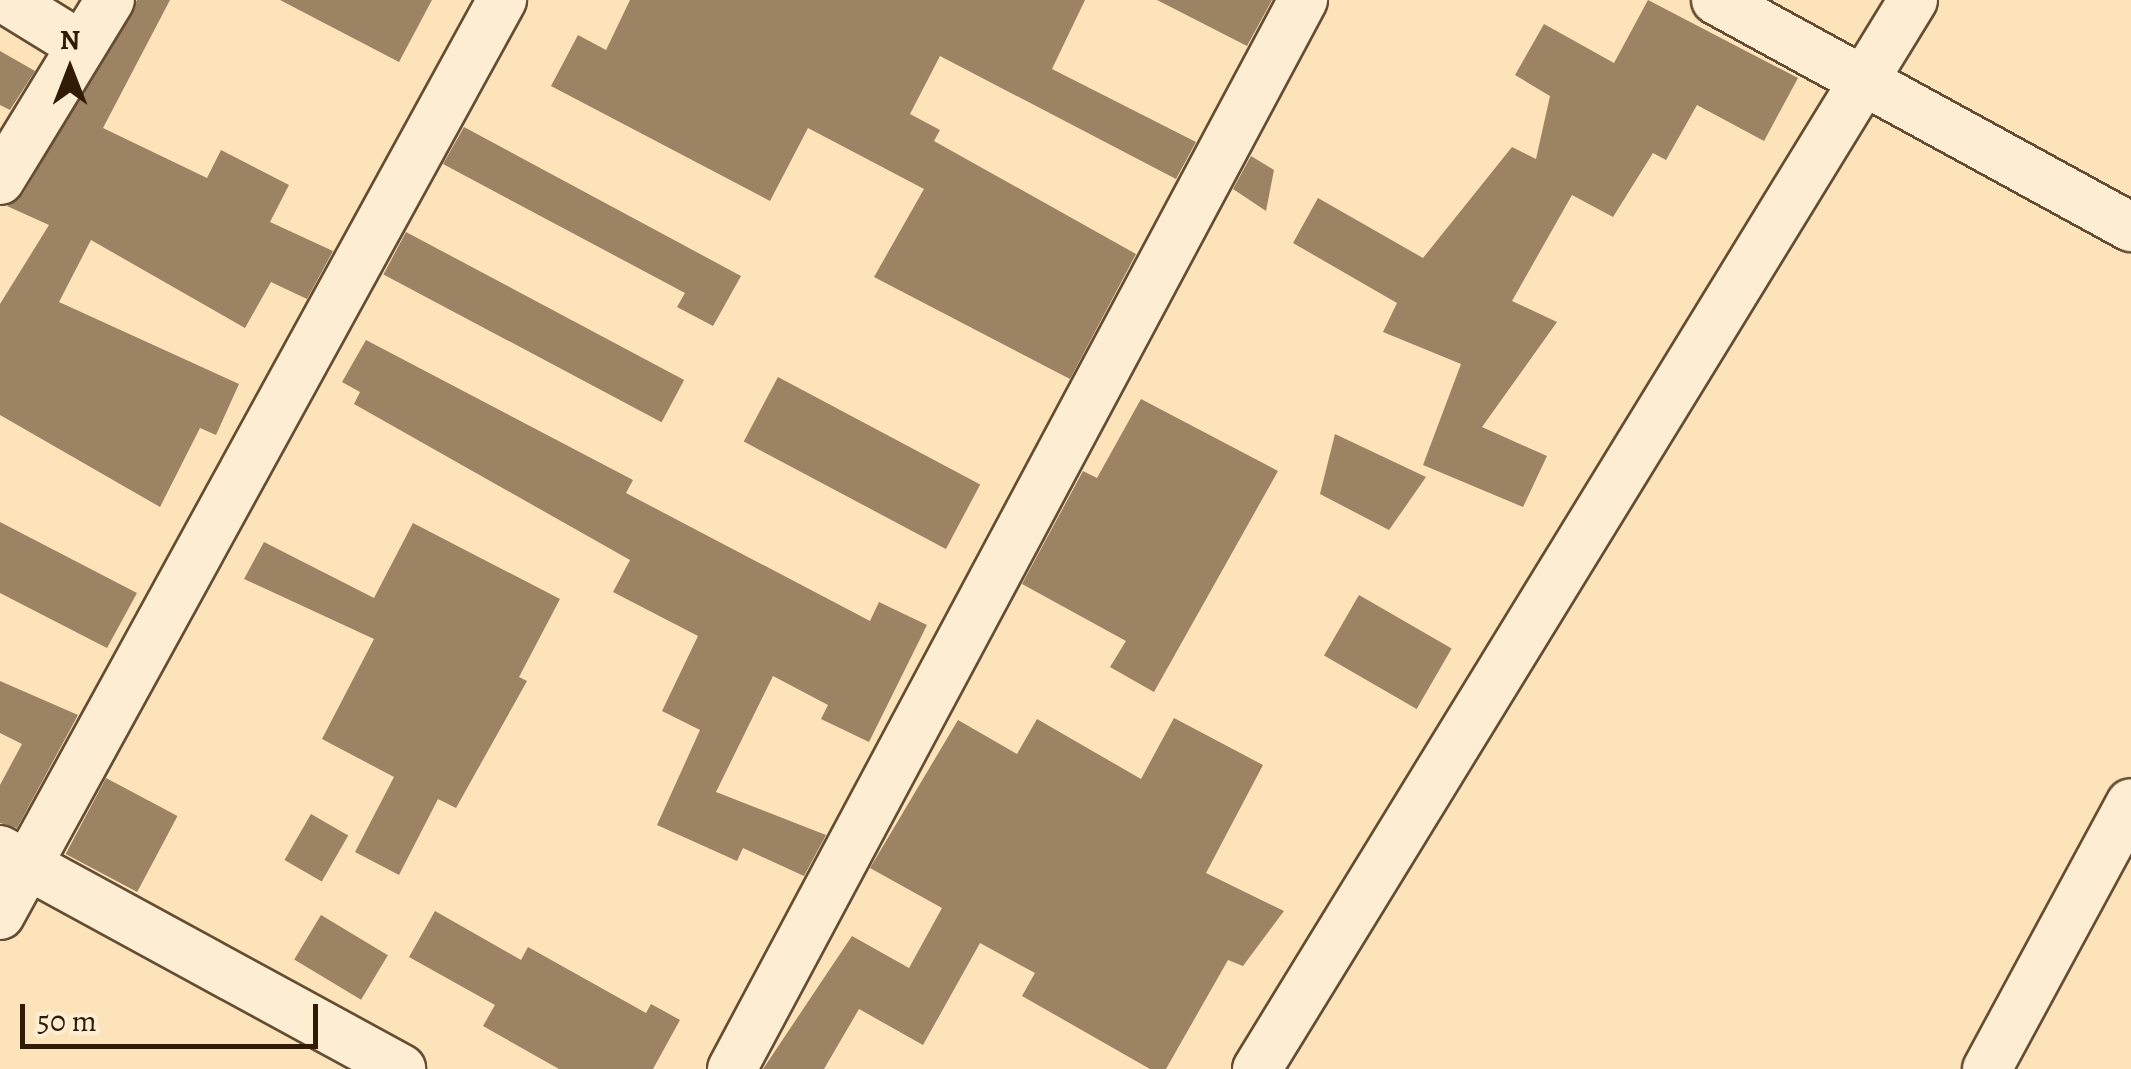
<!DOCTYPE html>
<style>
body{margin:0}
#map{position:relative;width:2131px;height:1069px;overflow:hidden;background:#fce3b9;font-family:Alegreya,serif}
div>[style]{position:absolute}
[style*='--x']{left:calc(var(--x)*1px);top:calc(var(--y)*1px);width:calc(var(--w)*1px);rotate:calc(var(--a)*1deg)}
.building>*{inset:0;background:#9b8363;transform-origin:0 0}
.roads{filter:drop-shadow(2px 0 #644d33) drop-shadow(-2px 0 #644d33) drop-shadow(0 2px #644d33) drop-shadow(0 -2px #644d33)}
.minor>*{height:48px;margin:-24px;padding:0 24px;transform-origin:24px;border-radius:24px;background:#fdedd2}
span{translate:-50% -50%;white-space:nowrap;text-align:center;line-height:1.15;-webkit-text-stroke:9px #fdedd2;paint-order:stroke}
.north{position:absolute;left:20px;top:20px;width:100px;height:100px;-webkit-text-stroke:8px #fdedd2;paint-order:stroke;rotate:0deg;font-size:28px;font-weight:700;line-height:40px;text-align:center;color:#321b06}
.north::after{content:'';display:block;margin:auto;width:35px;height:45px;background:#321b06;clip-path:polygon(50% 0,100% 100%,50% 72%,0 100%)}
.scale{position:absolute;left:20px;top:1004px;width:298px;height:45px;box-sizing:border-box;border:5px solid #321b06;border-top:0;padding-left:12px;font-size:30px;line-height:35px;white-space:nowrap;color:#321b06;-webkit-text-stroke:8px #fdedd2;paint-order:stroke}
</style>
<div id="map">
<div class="building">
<div style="clip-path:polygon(137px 0,170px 0,103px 128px,207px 178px,221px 150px,289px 185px,270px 222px,333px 251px,307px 299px,271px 282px,245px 328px,91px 240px,59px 302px,239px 384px,216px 435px,200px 428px,160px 507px,0 415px,0 304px,49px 225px,7px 206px,23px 194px)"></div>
<div style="clip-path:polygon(280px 0,432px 0,399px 62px)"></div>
<div style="clip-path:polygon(630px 0,1085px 0,1052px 69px,1196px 142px,1176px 179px,940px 56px,910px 114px,940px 130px,934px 141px,1136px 254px,1070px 379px,874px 277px,924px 189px,808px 128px,770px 201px,551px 86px,578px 35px,606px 50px)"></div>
<div style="clip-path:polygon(1157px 0,1272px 0,1247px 46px)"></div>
<div style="clip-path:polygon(1648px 0,1798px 78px,1764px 141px,1697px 105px,1666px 160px,1653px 153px,1613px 217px,1572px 195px,1512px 301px,1557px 322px,1482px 427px,1547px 456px,1523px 507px,1423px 465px,1461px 364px,1383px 332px,1397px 303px,1293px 243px,1318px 198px,1423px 258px,1512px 147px,1536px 159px,1550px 96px,1515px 75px,1544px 24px,1614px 63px)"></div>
<div style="clip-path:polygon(0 51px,35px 71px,10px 110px,0 105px)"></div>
<div style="clip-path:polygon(464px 127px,741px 276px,713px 326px,677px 307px,685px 293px,443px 164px)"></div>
<div style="clip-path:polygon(1251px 156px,1274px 170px,1266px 211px,1233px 189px)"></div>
<div style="left:406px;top:232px;width:315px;height:48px;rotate:28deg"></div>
<div style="clip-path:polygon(366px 340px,633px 480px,626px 493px,870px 621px,879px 602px,927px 625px,869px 742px,821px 719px,828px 705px,773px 676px,716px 792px,826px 835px,804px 876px,743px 848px,737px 861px,657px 825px,700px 730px,662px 711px,698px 636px,613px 592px,630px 560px,354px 404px,360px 392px,342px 382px)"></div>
<div style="left:778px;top:377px;width:229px;height:73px;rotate:28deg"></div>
<div style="clip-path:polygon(1141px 399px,1278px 471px,1154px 692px,1110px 667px,1126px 641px,1022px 584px,1083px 471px,1097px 478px)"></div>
<div style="clip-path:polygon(1335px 434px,1426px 477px,1389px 530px,1320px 494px)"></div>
<div style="clip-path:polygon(0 522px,137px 593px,107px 648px,0 593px)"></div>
<div style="clip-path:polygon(413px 523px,560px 599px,519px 677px,527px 681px,456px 808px,438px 799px,399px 875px,355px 852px,394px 777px,322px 739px,374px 639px,244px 579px,264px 542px,374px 598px)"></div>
<div style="left:1359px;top:595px;width:107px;height:70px;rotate:30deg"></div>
<div style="clip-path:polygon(0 681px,78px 715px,17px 828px,0 823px,0 785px,22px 744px,0 733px)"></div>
<div style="clip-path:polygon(1174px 718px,1263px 765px,1206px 873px,1284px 911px,1243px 966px,1228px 960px,1166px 1069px,1150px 1069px,1022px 996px,1035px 973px,980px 943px,923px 1045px,859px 1009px,824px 1069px,763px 1069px,852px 936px,909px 968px,942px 908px,870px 868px,958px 720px,1017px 754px,1037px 719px,1141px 779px)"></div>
<div style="left:106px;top:778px;width:81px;height:86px;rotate:28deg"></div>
<div style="left:311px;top:814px;width:43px;height:53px;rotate:30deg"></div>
<div style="clip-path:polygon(435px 911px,521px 960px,528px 947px,646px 1013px,651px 1004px,680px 1020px,653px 1069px,559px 1069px,483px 1026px,495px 1005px,409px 957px)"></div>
<div style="left:321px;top:915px;width:78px;height:52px;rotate:31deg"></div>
</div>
<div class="roads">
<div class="minor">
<div style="--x:7;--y:0;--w:86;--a:31.7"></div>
<div style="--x:1716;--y:0;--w:473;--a:28.7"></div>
<div style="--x:0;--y:180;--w:211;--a:-58.6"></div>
<div style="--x:0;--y:850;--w:457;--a:28.6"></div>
<div style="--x:0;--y:915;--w:1044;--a:-61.25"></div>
<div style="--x:732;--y:1069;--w:1212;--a:-61.89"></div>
<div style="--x:1257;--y:1069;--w:1254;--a:-58.46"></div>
<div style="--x:1987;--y:1069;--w:302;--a:-61.6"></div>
</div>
</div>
<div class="north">N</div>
<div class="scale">50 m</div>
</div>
